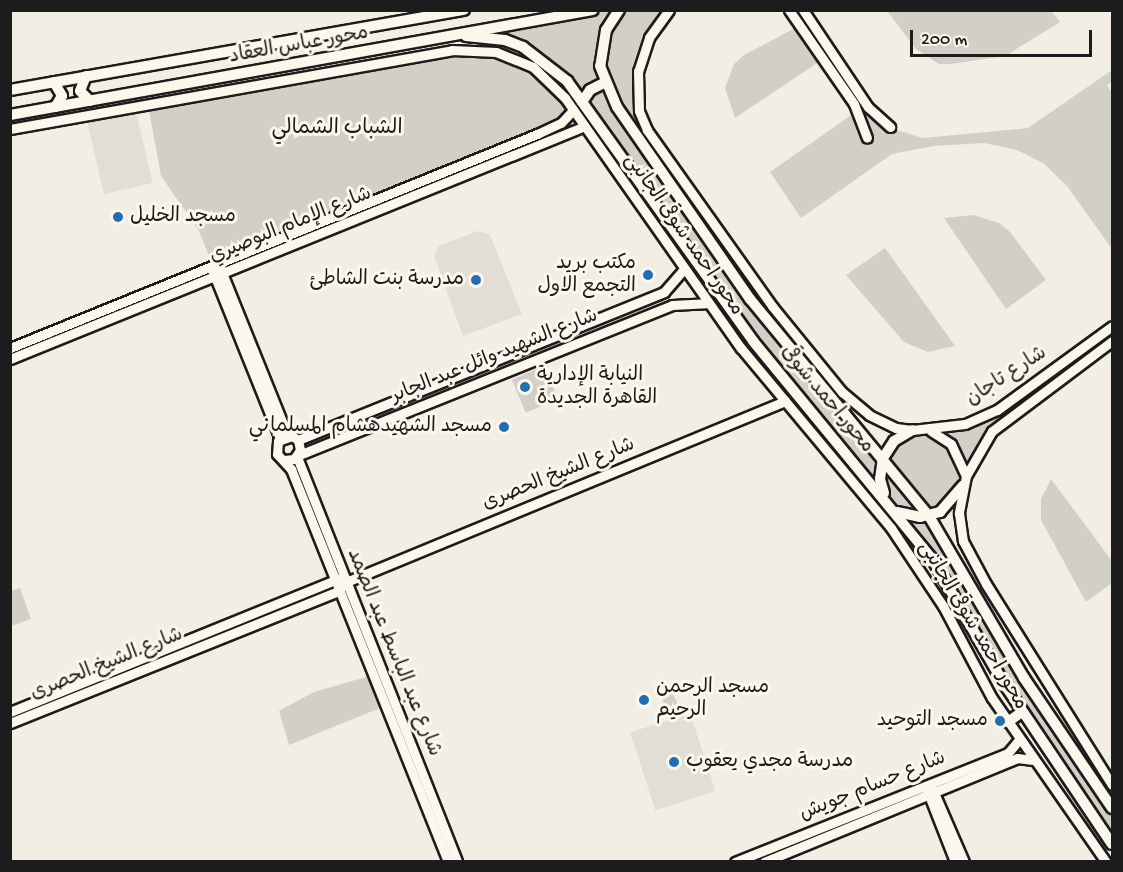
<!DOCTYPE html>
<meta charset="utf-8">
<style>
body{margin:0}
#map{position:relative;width:1123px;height:872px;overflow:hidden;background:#f2eee4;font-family:"Gochi Hand","Playpen Sans Arabic",sans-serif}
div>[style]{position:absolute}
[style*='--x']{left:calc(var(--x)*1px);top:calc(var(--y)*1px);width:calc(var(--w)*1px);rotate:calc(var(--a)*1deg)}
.built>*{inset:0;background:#e2ded5;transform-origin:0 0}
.green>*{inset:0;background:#d2cfc6;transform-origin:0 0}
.roads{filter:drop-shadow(2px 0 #1c1c1c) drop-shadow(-2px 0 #1c1c1c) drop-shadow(0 2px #1c1c1c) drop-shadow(0 -2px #1c1c1c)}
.minor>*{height:9px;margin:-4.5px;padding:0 4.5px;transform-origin:4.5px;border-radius:4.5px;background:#fbf7ec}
.major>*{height:10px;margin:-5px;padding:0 5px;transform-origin:5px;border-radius:5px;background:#fbf7ec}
.dots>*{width:16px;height:16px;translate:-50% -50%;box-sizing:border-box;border:3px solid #fbf7ec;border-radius:50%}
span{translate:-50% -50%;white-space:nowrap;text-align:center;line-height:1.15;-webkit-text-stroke:6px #fbf7ec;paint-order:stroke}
.street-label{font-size:20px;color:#1c1c1c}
.poi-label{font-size:20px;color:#1c1c1c}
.left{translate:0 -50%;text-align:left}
.right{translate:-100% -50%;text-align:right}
.neighbourhood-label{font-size:21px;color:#1c1c1c}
.frame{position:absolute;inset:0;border:12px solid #1c1c1c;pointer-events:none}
.scale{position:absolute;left:910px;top:30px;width:182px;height:27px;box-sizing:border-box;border:3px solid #1c1c1c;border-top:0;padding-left:8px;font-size:18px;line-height:21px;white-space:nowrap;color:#1c1c1c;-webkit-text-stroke:4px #fbf7ec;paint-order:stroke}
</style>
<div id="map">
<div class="built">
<div style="left:136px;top:111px;width:74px;height:50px;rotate:77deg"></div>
<div style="clip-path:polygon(478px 231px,490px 235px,522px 314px,463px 336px,434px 256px,439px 246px)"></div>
<div style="left:690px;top:713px;width:82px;height:63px;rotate:72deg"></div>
</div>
<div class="green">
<div style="clip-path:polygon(592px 11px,669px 11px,644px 48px,639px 128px,619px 109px,708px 240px,883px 457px,902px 434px,982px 418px,1112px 326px,1112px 341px,1005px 419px,963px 486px,929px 516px,1112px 808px,1112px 844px,1062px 773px,951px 589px,753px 341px,567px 81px,523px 47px,466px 36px)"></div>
<div style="clip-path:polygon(887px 11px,1051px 11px,1060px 22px,1005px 56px,951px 64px,939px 64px,916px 49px)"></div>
<div style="clip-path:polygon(810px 20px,862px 99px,893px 129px,923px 138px,1028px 128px,1112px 70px,1112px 81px,1107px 85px,1112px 94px,1112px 249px,1067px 186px,1043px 163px,1017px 150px,984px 143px,934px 146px,892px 154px,801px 218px,770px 172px,857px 111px,823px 59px,735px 118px,725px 88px,734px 64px,744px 55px)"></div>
<div style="clip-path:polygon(476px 51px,525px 62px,573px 110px,568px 117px,218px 264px,210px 258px,198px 229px,161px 176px,148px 105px)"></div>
<div style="clip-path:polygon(973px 215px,999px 223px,1010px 232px,1046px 280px,1006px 309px,944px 218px)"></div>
<div style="clip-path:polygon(885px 248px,955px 346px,928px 352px,904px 342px,846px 275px)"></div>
<div style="left:544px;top:366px;width:36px;height:35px;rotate:67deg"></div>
<div style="clip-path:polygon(1051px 479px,1112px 561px,1112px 583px,1086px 602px,1041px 520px,1041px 499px)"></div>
<div style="clip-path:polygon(20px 588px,31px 619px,11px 626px,11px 591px)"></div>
<div style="clip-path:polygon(373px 675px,385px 706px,289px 745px,279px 711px,314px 692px)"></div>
<div style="clip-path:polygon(667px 683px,681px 710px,659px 719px)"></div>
</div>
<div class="roads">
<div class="minor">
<div style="--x:669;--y:10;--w:34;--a:126"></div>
<div style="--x:649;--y:38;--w:35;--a:108"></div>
<div style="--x:638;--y:71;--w:40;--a:88.6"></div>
<div style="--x:639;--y:111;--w:21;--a:67"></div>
<div style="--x:647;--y:130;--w:216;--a:54.6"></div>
<div style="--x:772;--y:306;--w:111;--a:50.9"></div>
<div style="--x:842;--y:392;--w:35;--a:40"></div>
<div style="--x:869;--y:415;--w:30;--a:26"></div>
<div style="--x:896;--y:428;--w:16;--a:7"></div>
<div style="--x:912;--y:430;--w:53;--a:-6.5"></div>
<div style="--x:965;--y:424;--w:35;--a:-24"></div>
<div style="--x:997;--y:410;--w:142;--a:-36.1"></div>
<div style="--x:789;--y:10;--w:114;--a:55.3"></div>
<div style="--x:854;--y:104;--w:36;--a:69"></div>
<div style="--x:803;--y:10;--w:117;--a:56.2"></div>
<div style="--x:868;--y:107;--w:30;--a:42"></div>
<div style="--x:10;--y:129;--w:449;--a:-10.1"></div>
<div style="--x:452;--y:50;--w:44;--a:2.6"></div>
<div style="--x:496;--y:52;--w:40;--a:22"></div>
<div style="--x:533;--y:67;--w:45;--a:44.1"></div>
<div style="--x:565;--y:98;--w:306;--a:54.9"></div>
<div style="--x:741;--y:348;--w:234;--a:50.2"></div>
<div style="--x:891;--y:528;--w:94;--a:56.3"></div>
<div style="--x:943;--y:606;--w:104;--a:62"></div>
<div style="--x:992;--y:698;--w:200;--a:55.2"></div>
<div style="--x:220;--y:268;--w:181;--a:68"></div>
<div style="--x:213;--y:272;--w:180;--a:68.1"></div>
<div style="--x:1112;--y:341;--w:150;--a:143.1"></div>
<div style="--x:992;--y:431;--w:52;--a:120"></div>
<div style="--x:966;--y:476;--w:38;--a:101"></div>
<div style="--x:959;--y:513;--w:28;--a:82"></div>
<div style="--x:963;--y:541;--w:49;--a:61.9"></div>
<div style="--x:986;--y:584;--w:237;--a:57.9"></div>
<div style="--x:10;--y:348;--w:569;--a:-22.1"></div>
<div style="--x:537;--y:134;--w:26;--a:-25"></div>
<div style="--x:561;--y:123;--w:18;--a:-47"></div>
<div style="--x:10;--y:359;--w:620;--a:-22.06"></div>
<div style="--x:931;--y:431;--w:24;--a:33"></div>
<div style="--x:951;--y:444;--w:35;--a:65"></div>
<div style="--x:298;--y:440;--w:395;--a:-22"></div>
<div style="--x:664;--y:292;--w:30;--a:-49"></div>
<div style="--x:299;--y:455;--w:402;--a:-21.9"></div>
<div style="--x:672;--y:305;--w:34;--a:-3"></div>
<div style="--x:297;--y:457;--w:435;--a:68.4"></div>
<div style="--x:284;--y:460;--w:10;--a:-6"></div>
<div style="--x:294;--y:459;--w:11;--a:-56"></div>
<div style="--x:300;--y:450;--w:10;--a:-101"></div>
<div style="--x:298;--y:440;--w:7;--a:-146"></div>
<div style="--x:292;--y:436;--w:15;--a:160"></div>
<div style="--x:278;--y:441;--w:13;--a:94"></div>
<div style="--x:277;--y:454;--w:21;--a:47"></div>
<div style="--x:291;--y:469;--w:423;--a:68.2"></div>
<div style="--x:10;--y:712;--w:354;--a:-22.1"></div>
<div style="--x:10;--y:723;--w:354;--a:-21.9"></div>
<div style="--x:338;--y:591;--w:12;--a:-48"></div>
<div style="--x:346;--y:582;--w:475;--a:-22.4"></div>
<div style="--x:932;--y:788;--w:81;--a:66.6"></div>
<div style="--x:927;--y:790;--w:77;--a:68.7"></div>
<div style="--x:735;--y:862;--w:294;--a:-21.8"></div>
<div style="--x:1008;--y:753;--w:17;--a:-50"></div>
<div style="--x:764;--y:862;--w:274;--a:-22.3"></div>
<div style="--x:1017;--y:758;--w:16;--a:7"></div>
</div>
<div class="major">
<div style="--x:619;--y:10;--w:24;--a:123"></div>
<div style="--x:606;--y:30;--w:36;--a:99"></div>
<div style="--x:600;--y:66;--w:44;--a:67.5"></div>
<div style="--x:617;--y:107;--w:234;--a:55.3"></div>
<div style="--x:750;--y:299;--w:281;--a:50.5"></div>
<div style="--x:929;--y:516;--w:188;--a:59.6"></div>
<div style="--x:1024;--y:678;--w:157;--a:55.9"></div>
<div style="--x:466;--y:36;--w:39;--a:6"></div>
<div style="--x:505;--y:40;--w:19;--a:21"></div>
<div style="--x:523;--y:47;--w:56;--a:37.7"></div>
<div style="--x:567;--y:81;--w:320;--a:54.4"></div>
<div style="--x:753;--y:341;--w:283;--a:50.6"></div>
<div style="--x:933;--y:560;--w:141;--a:60.2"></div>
<div style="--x:1003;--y:682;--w:195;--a:56.1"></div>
<div style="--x:86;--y:76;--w:16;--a:112"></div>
<div style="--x:80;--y:91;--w:14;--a:45"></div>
<div style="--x:54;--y:82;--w:16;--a:60"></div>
<div style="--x:62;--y:96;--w:13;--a:122"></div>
<div style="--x:10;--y:90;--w:461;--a:-10"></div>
<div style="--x:582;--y:102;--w:14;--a:-56"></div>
<div style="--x:590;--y:90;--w:16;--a:-27"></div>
<div style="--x:10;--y:115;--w:592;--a:-10.21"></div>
<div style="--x:884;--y:493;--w:15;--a:-106"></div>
<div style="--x:880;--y:479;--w:21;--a:-82"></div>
<div style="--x:883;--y:458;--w:20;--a:-57"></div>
<div style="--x:894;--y:441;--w:21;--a:-31"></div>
<div style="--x:897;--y:512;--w:24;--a:12"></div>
<div style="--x:920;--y:517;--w:21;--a:-14"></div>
<div style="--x:940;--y:512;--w:35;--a:-49"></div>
<div style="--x:1008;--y:722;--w:17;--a:-36"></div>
</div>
</div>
<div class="dots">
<div style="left:118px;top:217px;background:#1f6fb2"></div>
<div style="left:648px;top:275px;background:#1f6fb2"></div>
<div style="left:476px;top:280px;background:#1f6fb2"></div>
<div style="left:525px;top:387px;background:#1f6fb2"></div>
<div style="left:504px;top:427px;background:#1f6fb2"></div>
<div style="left:644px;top:700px;background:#1f6fb2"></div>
<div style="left:1000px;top:721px;background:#1f6fb2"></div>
<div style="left:674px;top:762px;background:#1f6fb2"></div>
</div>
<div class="street-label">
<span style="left:299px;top:46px;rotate:-10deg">محور عباس العقاد</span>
<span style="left:291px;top:226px;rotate:-22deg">شارع الإمام البوصيري</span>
<span style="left:683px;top:235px;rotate:55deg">محور احمد شوقى الجانبى</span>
<span style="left:495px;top:357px;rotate:-22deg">شارع الشهيد وائل عبد الجابر</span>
<span style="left:1007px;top:377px;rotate:-33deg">شارع تاجان</span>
<span style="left:826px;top:400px;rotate:50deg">محور احمد شوقى</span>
<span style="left:559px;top:475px;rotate:-22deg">شارع الشيخ الحصرى</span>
<span style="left:972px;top:626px;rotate:59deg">محور احمد شوقى الجانبى</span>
<span style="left:393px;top:653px;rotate:68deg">شارع عبد الباسط عبد الصمد</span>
<span style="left:107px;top:665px;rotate:-22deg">شارع الشيخ الحصرى</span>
<span style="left:873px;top:787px;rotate:-22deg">شارع حسام جويش</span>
</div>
<div class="poi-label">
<span class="left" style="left:130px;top:217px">مسجد الخليل</span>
<span class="right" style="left:636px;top:276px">مكتب بريد<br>التجمع الاول</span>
<span class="right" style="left:464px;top:280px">مدرسة بنت الشاطئ</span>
<span class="left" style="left:537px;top:388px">النيابة الإدارية<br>القاهرة الجديدة</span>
<span class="right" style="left:492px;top:427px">مسجد الشهيدهشام المسلماني</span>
<span class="left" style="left:656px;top:700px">مسجد الرحمن<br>الرحيم</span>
<span class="right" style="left:988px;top:721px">مسجد التوحيد</span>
<span class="left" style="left:686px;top:762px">مدرسة مجدي يعقوب</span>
</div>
<div class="neighbourhood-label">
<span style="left:337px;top:130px">الشباب الشمالي</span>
</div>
<div class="frame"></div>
<div class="scale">200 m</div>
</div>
